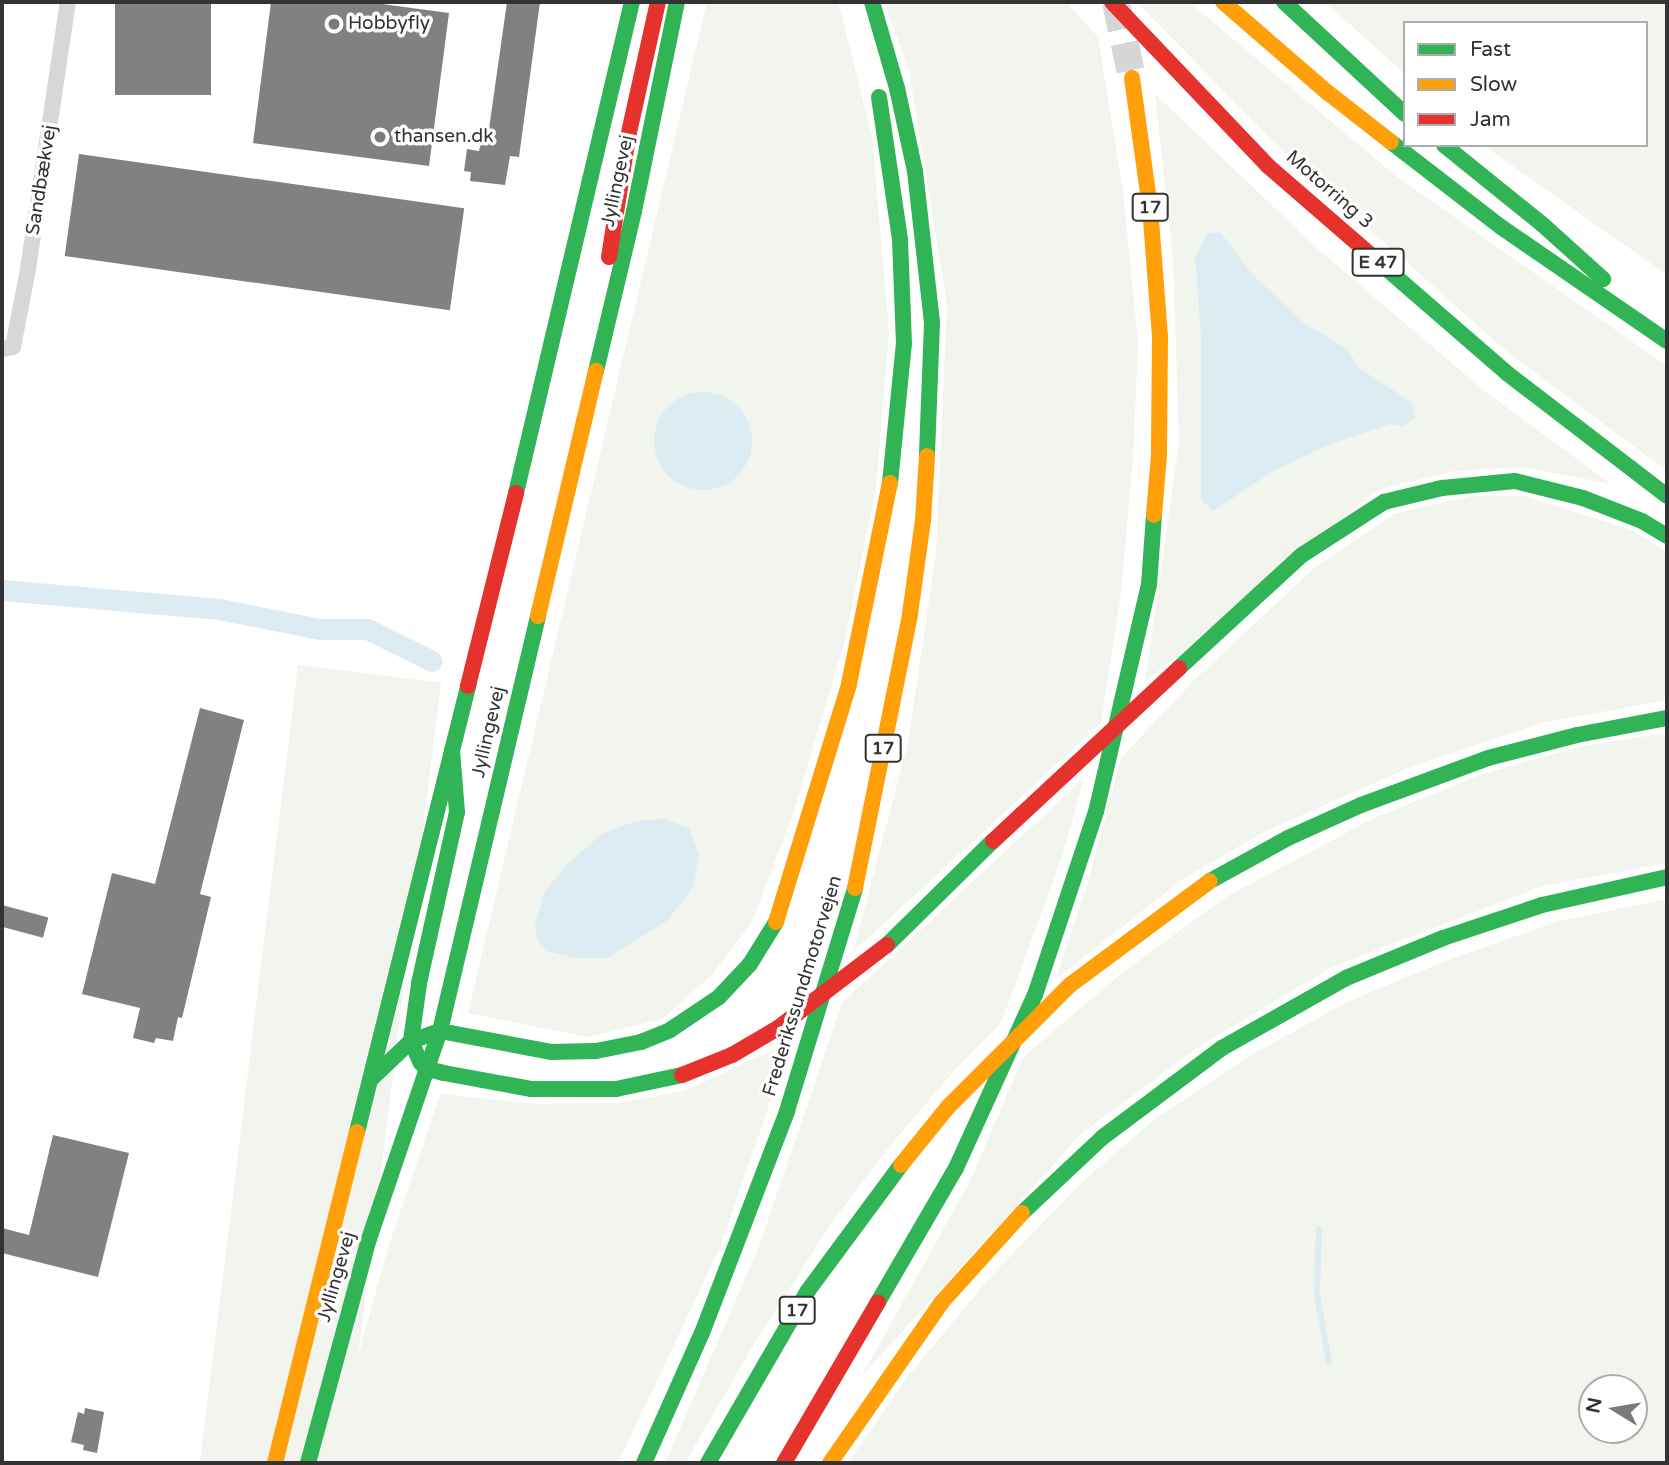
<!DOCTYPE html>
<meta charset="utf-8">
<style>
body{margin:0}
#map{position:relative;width:1669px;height:1465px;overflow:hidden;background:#fff;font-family:"Varela Round",sans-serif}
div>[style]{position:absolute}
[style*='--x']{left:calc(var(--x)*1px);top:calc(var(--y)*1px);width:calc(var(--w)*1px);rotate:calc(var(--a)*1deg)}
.green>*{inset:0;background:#f1f5ed;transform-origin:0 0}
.water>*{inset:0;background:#ddebf3}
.round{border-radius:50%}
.stream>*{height:6px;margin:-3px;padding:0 3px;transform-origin:3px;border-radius:3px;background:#ddebf3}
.canal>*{height:21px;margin:-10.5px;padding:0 10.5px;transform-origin:10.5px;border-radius:10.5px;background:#ddebf3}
.building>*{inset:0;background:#818181;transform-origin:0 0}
.highway-tunnel>*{height:28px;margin-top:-14px;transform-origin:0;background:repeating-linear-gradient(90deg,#d6d6d6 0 28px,transparent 0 42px)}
.street>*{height:16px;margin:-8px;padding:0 8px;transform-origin:8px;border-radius:8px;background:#d7d7d7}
.fast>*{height:16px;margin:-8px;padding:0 8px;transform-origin:8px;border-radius:8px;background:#30b455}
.slow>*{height:16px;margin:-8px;padding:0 8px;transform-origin:8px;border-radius:8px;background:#ff9f0a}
.jam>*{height:16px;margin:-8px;padding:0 8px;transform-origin:8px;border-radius:8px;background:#e5322d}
.slow-bridge>*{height:16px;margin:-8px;padding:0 8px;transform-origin:8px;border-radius:8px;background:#ff9f0a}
.jam-bridge>*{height:16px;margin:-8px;padding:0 8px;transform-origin:8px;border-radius:8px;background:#e5322d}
.dots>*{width:19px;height:19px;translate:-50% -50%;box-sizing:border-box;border:4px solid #fff;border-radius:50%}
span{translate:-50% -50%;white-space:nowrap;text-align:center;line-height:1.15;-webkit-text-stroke:7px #fff;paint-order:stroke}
.shield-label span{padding:2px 5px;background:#fff;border:2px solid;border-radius:5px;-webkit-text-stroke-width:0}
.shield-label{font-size:18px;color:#333;font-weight:700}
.poi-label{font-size:19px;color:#333}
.left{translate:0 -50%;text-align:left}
.street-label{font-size:19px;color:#333}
.frame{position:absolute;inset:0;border:4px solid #333;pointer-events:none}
.legend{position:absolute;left:1403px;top:21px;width:245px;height:126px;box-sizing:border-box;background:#fff;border:2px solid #adadad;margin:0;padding:9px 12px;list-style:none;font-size:21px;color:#333}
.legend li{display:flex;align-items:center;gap:14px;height:35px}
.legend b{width:35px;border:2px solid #adadad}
.north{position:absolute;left:1578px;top:1374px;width:70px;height:70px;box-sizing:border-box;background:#fff;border:2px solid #adadad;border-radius:50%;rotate:281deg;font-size:19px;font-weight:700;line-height:28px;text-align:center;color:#333}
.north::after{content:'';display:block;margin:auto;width:24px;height:32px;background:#7a7a7a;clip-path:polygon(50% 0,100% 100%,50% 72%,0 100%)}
</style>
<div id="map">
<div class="green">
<div style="clip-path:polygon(707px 2px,838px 2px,872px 136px,889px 332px,876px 488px,844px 644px,793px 814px,752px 922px,712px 975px,662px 1019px,588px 1037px,468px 1013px)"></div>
<div style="clip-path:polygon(884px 2px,1066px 2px,1098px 37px,1123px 191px,1138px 343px,1133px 458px,1121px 593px,1101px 723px,853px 952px,908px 743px,936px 553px,947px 305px,909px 70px)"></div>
<div style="clip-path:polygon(1137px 2px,1189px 2px,1396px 176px,1667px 366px,1667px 471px,1506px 351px,1284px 153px)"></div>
<div style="clip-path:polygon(1325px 2px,1667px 2px,1667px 275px,1483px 145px,1646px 145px,1646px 23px,1405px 23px,1405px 74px)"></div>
<div style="clip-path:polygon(1155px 94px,1320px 251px,1487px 393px,1611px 484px,1523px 467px,1454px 471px,1377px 490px,1145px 682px,1179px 442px,1173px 258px)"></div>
<div style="clip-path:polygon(1471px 496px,1524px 496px,1632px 530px,1667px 552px,1667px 700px,1541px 723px,1413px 766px,1266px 831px,1183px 879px,1056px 979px,1089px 879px,1121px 758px,1193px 681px,1313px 569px,1394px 514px)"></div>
<div style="left:298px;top:665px;width:144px;height:822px;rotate:7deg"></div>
<div style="clip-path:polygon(1667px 733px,1667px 863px,1543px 886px,1332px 967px,1200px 1046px,1082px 1133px,861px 1377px,970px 1181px,1023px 1057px,1123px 972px,1226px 897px,1374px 818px,1483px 774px,1582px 746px)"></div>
<div style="clip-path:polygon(1084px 778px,1062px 857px,1001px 1023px,953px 1072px,890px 1146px,832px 1222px,753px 1346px,685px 1463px,665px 1463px,758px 1249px,842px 1003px)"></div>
<div style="clip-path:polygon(evenodd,1667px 899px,1667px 1463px,848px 1463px,908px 1376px,992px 1275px,1082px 1182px,1156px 1118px,1248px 1057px,1347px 1002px,1453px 958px,1559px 921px,1667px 899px,1592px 1388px,1634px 1388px,1634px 1430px,1592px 1430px,1592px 1388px)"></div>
<div style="clip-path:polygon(791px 1042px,719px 1250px,618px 1463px,329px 1463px,387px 1251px,440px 1094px,537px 1104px,619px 1103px,684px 1091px)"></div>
</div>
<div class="water">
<div style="clip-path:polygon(1208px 233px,1221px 233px,1252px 274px,1304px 323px,1348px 350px,1359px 368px,1411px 402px,1415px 418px,1403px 426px,1390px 424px,1330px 444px,1272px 472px,1213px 511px,1201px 500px,1201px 335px,1195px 256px)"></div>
<div class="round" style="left:654px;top:392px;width:98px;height:98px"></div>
<div style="clip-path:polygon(665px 819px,690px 829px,699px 855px,693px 887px,668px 920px,607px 958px,575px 958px,547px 951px,538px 940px,535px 925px,544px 893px,566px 865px,602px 834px,636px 821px)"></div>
</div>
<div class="stream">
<div style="--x:1319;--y:1229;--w:65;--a:91.8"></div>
<div style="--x:1317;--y:1294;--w:69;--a:80"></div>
</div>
<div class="canal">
<div style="--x:2;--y:590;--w:218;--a:5"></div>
<div style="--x:219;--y:609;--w:103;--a:11.2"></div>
<div style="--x:320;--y:629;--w:47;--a:0"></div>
<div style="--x:367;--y:629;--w:72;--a:26.2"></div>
</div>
<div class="building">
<div style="left:115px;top:2px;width:96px;height:93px"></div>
<div style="clip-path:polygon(271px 2px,367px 2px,449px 13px,429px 166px,253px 143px)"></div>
<div style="clip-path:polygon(507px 2px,540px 2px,519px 157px,510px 156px,505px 185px,470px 181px,471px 172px,464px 171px,467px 149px,479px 151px,481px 142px,487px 143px)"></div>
<div style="left:79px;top:154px;width:389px;height:103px;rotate:8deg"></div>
<div style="clip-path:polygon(200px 708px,244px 720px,200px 894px,211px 897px,182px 1018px,178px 1017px,173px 1041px,156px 1038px,154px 1043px,133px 1038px,140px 1008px,82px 994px,112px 873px,155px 884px)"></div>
<div style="left:2px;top:905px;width:48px;height:21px;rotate:15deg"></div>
<div style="clip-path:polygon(53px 1135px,129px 1153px,98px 1277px,2px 1253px,2px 1228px,29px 1235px)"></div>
<div style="clip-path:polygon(85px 1408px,104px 1412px,97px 1453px,83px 1450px,84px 1445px,71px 1442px,78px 1412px,84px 1414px)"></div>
</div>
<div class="highway-tunnel">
<div style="--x:1116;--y:2;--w:78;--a:78.1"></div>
</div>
<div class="street">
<div style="--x:2;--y:349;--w:11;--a:-10"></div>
<div style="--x:13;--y:347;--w:79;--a:-79.1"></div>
<div style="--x:28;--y:269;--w:270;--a:-81.5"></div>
</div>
<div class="fast">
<div style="--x:872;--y:2;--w:90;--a:73.8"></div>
<div style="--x:897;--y:88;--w:85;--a:77.8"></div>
<div style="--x:915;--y:171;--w:153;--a:83.6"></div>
<div style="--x:932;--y:323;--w:133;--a:92.2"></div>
<div style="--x:1284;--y:2;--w:165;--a:42.8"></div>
<div style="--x:879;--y:97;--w:145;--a:81.6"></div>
<div style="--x:900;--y:240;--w:103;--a:87.8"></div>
<div style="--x:904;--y:343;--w:141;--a:95.7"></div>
<div style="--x:1391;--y:142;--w:139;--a:37.7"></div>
<div style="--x:1501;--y:227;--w:201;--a:34.5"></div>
<div style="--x:1444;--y:145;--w:127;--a:38.9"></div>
<div style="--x:1543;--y:225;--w:81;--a:42"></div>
<div style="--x:1373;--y:257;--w:179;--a:40.9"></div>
<div style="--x:1508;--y:374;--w:200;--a:37.5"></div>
<div style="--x:596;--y:371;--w:164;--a:-76.6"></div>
<div style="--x:634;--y:211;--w:213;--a:-78.4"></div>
<div style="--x:516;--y:493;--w:505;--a:-76.71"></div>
<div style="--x:1179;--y:668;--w:167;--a:-42.6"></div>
<div style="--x:1302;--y:555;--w:98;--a:-32.9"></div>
<div style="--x:1384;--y:502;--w:60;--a:-13.6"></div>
<div style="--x:1442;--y:488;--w:73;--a:-5.5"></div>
<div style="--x:1515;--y:481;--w:70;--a:14"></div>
<div style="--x:1583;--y:498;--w:63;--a:21.3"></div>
<div style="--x:1642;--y:521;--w:29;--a:31"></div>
<div style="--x:452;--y:750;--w:62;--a:85.4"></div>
<div style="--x:457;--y:812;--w:176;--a:102.5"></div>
<div style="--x:419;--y:984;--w:58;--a:98"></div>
<div style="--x:411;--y:1041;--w:24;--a:66"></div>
<div style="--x:421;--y:1063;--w:9;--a:41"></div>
<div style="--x:428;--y:1069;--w:16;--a:14"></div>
<div style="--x:444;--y:1073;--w:88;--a:10.4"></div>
<div style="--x:531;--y:1089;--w:85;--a:0"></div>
<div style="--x:616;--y:1089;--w:67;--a:-12"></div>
<div style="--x:1210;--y:881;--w:89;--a:-28.9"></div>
<div style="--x:1288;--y:838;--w:80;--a:-24.3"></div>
<div style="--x:1361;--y:805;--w:135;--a:-20.3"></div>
<div style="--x:1488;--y:758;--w:92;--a:-14.5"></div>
<div style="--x:1577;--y:735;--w:92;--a:-10.7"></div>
<div style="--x:887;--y:945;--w:148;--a:-44.5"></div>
<div style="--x:370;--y:1080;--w:57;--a:-43.6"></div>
<div style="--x:411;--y:1041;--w:31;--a:-19"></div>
<div style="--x:440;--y:1031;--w:113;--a:10.7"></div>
<div style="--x:551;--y:1052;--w:45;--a:-1.3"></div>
<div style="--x:596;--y:1051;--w:46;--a:-11.3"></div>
<div style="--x:641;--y:1042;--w:31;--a:-22"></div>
<div style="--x:670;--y:1030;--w:59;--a:-34"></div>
<div style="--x:719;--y:997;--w:45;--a:-46.8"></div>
<div style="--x:750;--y:964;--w:49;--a:-58.2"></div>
<div style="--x:357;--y:1132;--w:460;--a:-76"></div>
<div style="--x:1022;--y:1213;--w:111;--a:-43.2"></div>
<div style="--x:1103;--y:1137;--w:149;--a:-36.8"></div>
<div style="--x:1222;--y:1048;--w:142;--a:-29.4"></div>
<div style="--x:1346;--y:978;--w:105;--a:-22.4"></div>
<div style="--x:1443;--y:938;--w:104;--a:-18.4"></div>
<div style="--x:1542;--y:905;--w:128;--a:-12.6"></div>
<div style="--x:878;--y:1302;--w:155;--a:-59.8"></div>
<div style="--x:956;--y:1168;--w:190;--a:-65.5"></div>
<div style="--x:1035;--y:995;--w:193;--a:-71.6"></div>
<div style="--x:1096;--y:812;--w:233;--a:-76.9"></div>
<div style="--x:1149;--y:585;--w:70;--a:-85.9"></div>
<div style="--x:308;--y:1463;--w:232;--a:-74.8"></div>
<div style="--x:369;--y:1239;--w:220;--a:-71.2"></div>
<div style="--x:440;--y:1031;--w:426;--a:-76.7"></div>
<div style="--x:644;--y:1463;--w:142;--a:-66"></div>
<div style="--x:702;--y:1333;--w:238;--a:-69"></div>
<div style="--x:787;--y:1111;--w:233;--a:-73"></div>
<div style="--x:708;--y:1463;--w:198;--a:-59.9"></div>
<div style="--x:807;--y:1292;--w:158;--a:-53.5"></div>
</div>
<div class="slow">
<div style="--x:1223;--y:2;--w:138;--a:40.9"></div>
<div style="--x:1327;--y:92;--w:81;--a:38"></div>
<div style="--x:1132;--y:78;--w:130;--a:82.1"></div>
<div style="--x:1150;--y:207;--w:129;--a:85.6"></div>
<div style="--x:1160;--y:336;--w:119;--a:90.5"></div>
<div style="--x:1159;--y:455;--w:60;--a:94.8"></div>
<div style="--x:538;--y:616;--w:252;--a:-76.7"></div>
<div style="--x:855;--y:888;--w:279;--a:-78.6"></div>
<div style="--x:910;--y:614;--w:95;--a:-82.1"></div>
<div style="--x:923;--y:520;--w:64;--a:-86.4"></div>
<div style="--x:776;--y:922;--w:249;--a:-72.9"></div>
<div style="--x:849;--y:684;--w:205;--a:-78.5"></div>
<div style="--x:275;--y:1463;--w:341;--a:-76.1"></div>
<div style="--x:830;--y:1463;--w:195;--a:-55.2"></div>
<div style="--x:941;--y:1303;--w:121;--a:-48"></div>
</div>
<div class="jam">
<div style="--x:1112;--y:2;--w:226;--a:46.4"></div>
<div style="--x:1268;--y:166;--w:139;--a:40.9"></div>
<div style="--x:609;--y:257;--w:121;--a:-81"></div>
<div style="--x:628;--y:137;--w:138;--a:-77.5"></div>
<div style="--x:468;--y:686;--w:199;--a:-76"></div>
<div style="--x:784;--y:1463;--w:186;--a:-59.7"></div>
</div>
<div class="slow-bridge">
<div style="--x:901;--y:1165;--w:75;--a:-51"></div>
<div style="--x:948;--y:1107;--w:173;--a:-45"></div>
<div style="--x:1070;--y:985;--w:174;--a:-36.6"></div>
</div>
<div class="jam-bridge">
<div style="--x:993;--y:841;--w:254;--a:-42.9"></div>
<div style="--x:682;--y:1075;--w:54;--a:-21.8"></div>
<div style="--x:732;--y:1055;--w:53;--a:-30.4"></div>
<div style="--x:778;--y:1028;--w:137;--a:-37.3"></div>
</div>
<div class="dots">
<div style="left:334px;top:24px;background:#7a7a7a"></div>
<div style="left:380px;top:137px;background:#7a7a7a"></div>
</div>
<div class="shield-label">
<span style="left:1150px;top:207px">17</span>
<span style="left:1378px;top:262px">E 47</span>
<span style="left:883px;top:748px">17</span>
<span style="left:797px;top:1310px">17</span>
</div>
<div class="poi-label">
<span class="left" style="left:348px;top:24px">Hobbyfly</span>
<span class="left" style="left:394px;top:137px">thansen.dk</span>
</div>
<div class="street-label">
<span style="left:42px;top:180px;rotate:-81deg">Sandbækvej</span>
<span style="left:618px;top:181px;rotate:-78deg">Jyllingevej</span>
<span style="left:1329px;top:190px;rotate:41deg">Motorring 3</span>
<span style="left:489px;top:732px;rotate:-77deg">Jyllingevej</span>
<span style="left:803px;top:986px;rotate:-73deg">Frederikssundmotorvejen</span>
<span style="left:337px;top:1277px;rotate:-74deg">Jyllingevej</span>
</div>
<div class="frame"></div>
<ul class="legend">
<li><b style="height:9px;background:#30b455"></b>Fast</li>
<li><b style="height:9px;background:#ff9f0a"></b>Slow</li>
<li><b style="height:9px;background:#e5322d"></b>Jam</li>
</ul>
<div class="north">N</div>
</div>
